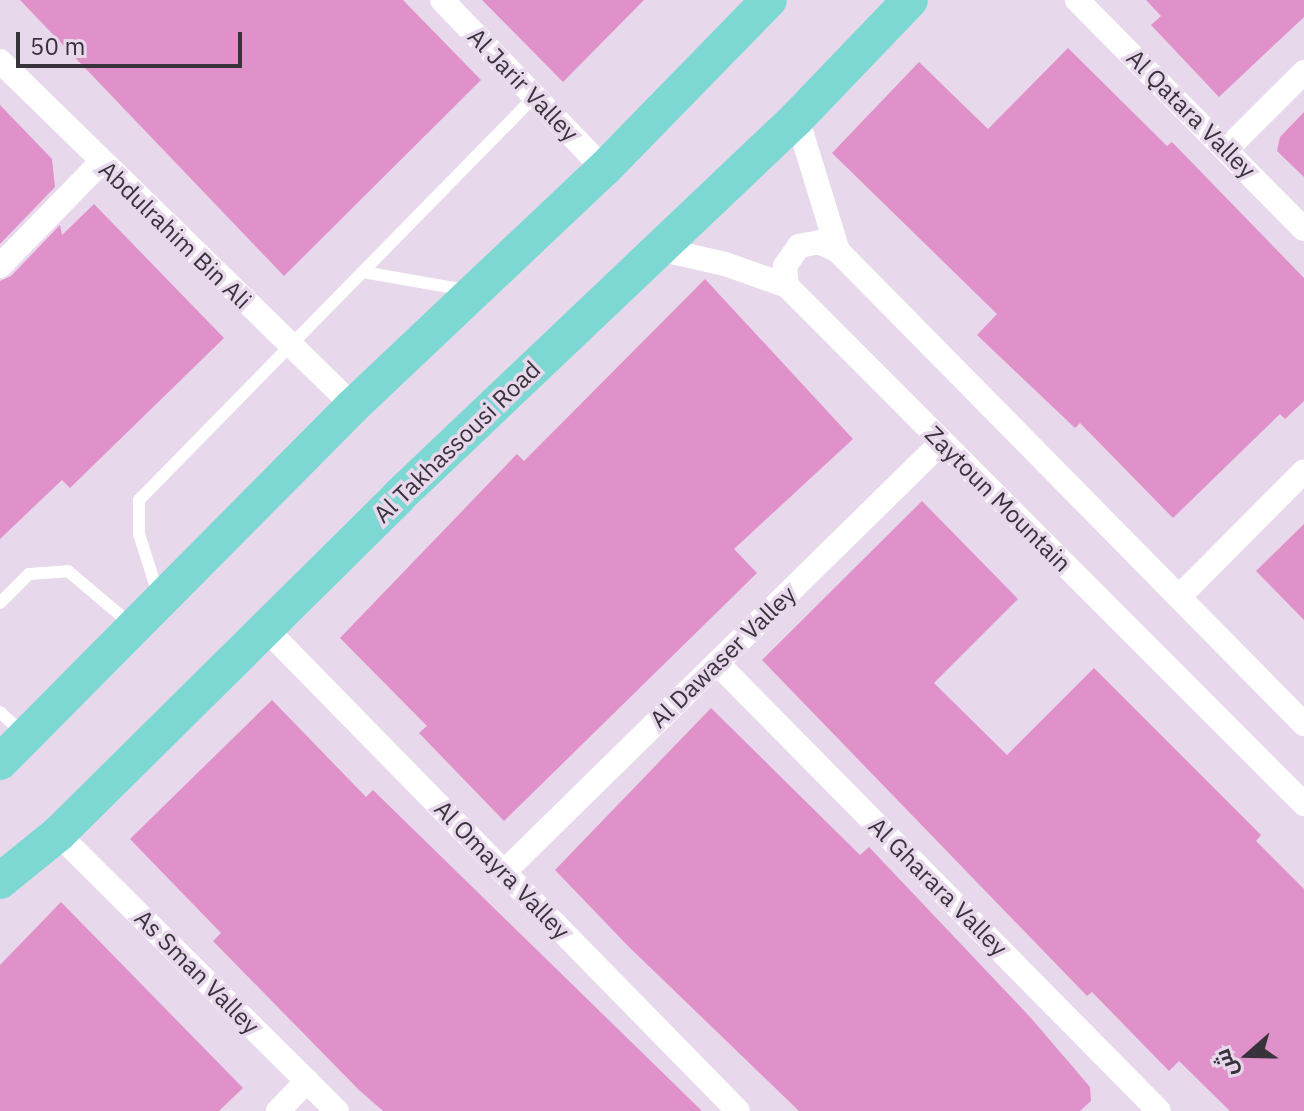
<!DOCTYPE html>
<meta charset="utf-8">
<style>
body{margin:0}
#map{position:relative;width:1304px;height:1111px;overflow:hidden;background:#e8d8ec;font-family:"IBM Plex Sans",Cairo,sans-serif}
div>[style]{position:absolute}
[style*='--x']{left:calc(var(--x)*1px);top:calc(var(--y)*1px);width:calc(var(--w)*1px);rotate:calc(var(--a)*1deg)}
.building>*{inset:0;background:#e091ca}
.service>*{height:12px;margin:-6px;padding:0 6px;transform-origin:6px;border-radius:6px;background:#fff}
.minor>*{height:24px;margin:-12px;padding:0 12px;transform-origin:12px;border-radius:12px;background:#fff}
.primary>*{height:36px;margin:-18px;padding:0 18px;transform-origin:18px;border-radius:18px;background:#7dd8d3}
span{translate:-50% -50%;white-space:nowrap;text-align:center;line-height:1.15;-webkit-text-stroke:7px #e8d8ec;paint-order:stroke}
.street-label{font-size:24px;color:#38323a}
.north{position:absolute;left:1208px;top:1015px;width:80px;height:80px;-webkit-text-stroke:6px #e8d8ec;paint-order:stroke;rotate:250deg;font-size:22px;font-weight:700;line-height:32px;text-align:center;color:#38323a}
.north::after{content:'';display:block;margin:auto;width:28px;height:36px;background:#38323a;clip-path:polygon(50% 0,100% 100%,50% 72%,0 100%)}
.scale{position:absolute;left:16px;top:32px;width:226px;height:36px;box-sizing:border-box;border:4px solid #38323a;border-top:0;padding-left:10px;font-size:24px;line-height:28px;white-space:nowrap;color:#38323a;-webkit-text-stroke:6px #e8d8ec;paint-order:stroke}
</style>
<div id="map">
<div class="building">
<div style="clip-path:polygon(20px 0,403px 0,481px 80px,284px 276px)"></div>
<div style="clip-path:polygon(482px 0,644px 0,563px 82px)"></div>
<div style="clip-path:polygon(1146px 0,1304px 0,1304px 17px,1219px 97px,1151px 25px,1161px 16px)"></div>
<div style="clip-path:polygon(1068px 48px,1167px 146px,1172px 142px,1304px 278px,1304px 401px,1285px 419px,1280px 414px,1173px 518px,1080px 423px,1075px 428px,977px 335px,997px 314px,832px 153px,919px 62px,988px 129px)"></div>
<div style="clip-path:polygon(0 105px,52px 159px,55px 187px,0 244px)"></div>
<div style="clip-path:polygon(1304px 112px,1304px 177px,1277px 151px,1280px 137px)"></div>
<div style="clip-path:polygon(94px 204px,224px 338px,70px 488px,62px 480px,0 539px,0 281px,11px 276px,60px 225px,62px 235px)"></div>
<div style="clip-path:polygon(705px 279px,853px 439px,734px 549px,757px 573px,504px 821px,419px 733px,427px 726px,340px 638px,517px 454px,524px 461px)"></div>
<div style="clip-path:polygon(922px 501px,1018px 599px,934px 683px,1007px 755px,1094px 668px,1261px 835px,1256px 841px,1304px 889px,1304px 1111px,1230px 1111px,1179px 1061px,1169px 1071px,1092px 992px,1087px 996px,762px 660px)"></div>
<div style="clip-path:polygon(1304px 524px,1304px 620px,1256px 571px)"></div>
<div style="clip-path:polygon(272px 700px,366px 797px,373px 790px,702px 1111px,383px 1111px,359px 1090px,213px 941px,221px 933px,130px 839px)"></div>
<div style="clip-path:polygon(711px 708px,860px 855px,869px 847px,1031px 1018px,1090px 1087px,1091px 1101px,1080px 1111px,799px 1111px,629px 947px,555px 870px)"></div>
<div style="clip-path:polygon(61px 902px,243px 1088px,219px 1111px,0 1111px,0 965px)"></div>
</div>
<div class="service">
<div style="--x:363;--y:272;--w:105;--a:9.9"></div>
<div style="--x:159;--y:597;--w:66;--a:-107.6"></div>
<div style="--x:139;--y:534;--w:34;--a:-90"></div>
<div style="--x:139;--y:500;--w:564;--a:-45.57"></div>
<div style="--x:0;--y:603;--w:41;--a:-45"></div>
<div style="--x:29;--y:574;--w:39;--a:-4"></div>
<div style="--x:68;--y:571;--w:85;--a:40.2"></div>
<div style="--x:0;--y:712;--w:33;--a:43"></div>
</div>
<div class="minor">
<div style="--x:442;--y:0;--w:234;--a:46.2"></div>
<div style="--x:1077;--y:0;--w:322;--a:45.3"></div>
<div style="--x:0;--y:61;--w:494;--a:44.3"></div>
<div style="--x:797;--y:118;--w:139;--a:72.9"></div>
<div style="--x:838;--y:251;--w:664;--a:45.43"></div>
<div style="--x:1227;--y:149;--w:109;--a:-45"></div>
<div style="--x:659;--y:249;--w:68;--a:12.8"></div>
<div style="--x:725;--y:264;--w:66;--a:19.5"></div>
<div style="--x:787;--y:286;--w:732;--a:45.06"></div>
<div style="--x:0;--y:266;--w:144;--a:-45.8"></div>
<div style="--x:787;--y:286;--w:20;--a:-96"></div>
<div style="--x:785;--y:266;--w:24;--a:-55"></div>
<div style="--x:799;--y:246;--w:20;--a:-11"></div>
<div style="--x:819;--y:242;--w:21;--a:25"></div>
<div style="--x:1179;--y:597;--w:177;--a:-45.2"></div>
<div style="--x:267;--y:630;--w:673;--a:45.6"></div>
<div style="--x:717;--y:663;--w:629;--a:45.39"></div>
<div style="--x:58;--y:834;--w:393;--a:44.8"></div>
<div style="--x:504;--y:872;--w:612;--a:-44.47"></div>
<div style="--x:278;--y:1111;--w:42;--a:-46"></div>
</div>
<div class="primary">
<div style="--x:0;--y:762;--w:501;--a:-45.24"></div>
<div style="--x:353;--y:406;--w:345;--a:-43.4"></div>
<div style="--x:604;--y:169;--w:236;--a:-45.7"></div>
<div style="--x:0;--y:881;--w:75;--a:-39"></div>
<div style="--x:58;--y:834;--w:480;--a:-44.7"></div>
<div style="--x:399;--y:496;--w:549;--a:-43.52"></div>
<div style="--x:797;--y:118;--w:163;--a:-46.2"></div>
</div>
<div class="street-label">
<span style="left:523px;top:85px;rotate:46deg">Al Jarir Valley</span>
<span style="left:1191px;top:114px;rotate:45deg">Al Qatara Valley</span>
<span style="left:175px;top:235px;rotate:44deg">Abdulrahim Bin Ali</span>
<span style="left:457px;top:442px;rotate:-44deg">Al Takhassousi Road</span>
<span style="left:998px;top:499px;rotate:45deg">Zaytoun Mountain</span>
<span style="left:723px;top:657px;rotate:-44deg">Al Dawaser Valley</span>
<span style="left:502px;top:870px;rotate:46deg">Al Omayra Valley</span>
<span style="left:938px;top:887px;rotate:45deg">Al Gharara Valley</span>
<span style="left:197px;top:972px;rotate:45deg">As Sman Valley</span>
</div>
<div class="north">ش</div>
<div class="scale">50 m</div>
</div>
